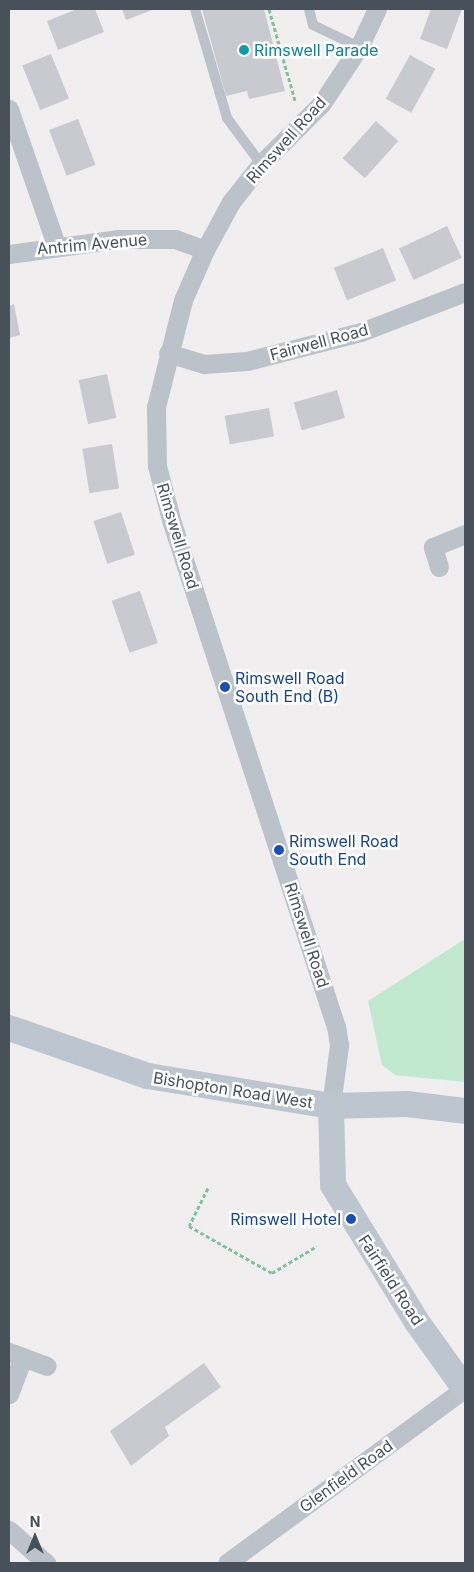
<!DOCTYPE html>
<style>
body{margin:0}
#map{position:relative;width:474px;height:1572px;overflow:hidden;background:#f0eeee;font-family:Inter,sans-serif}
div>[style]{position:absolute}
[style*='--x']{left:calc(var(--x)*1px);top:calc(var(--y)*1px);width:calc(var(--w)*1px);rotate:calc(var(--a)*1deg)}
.green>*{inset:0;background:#c0e9d0}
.building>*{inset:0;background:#c9cad0;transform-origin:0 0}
.path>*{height:3px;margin-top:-1.5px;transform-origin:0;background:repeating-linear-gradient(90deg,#7dc3a0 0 4px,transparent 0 6.5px)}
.lane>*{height:10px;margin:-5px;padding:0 5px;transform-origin:5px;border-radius:5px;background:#bbc2c9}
.street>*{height:19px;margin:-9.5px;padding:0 9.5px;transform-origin:9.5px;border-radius:9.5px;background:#bbc2c9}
.secondary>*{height:26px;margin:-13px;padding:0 13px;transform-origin:13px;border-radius:13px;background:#bdc6cf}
.dots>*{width:14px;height:14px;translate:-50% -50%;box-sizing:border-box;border:2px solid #fff;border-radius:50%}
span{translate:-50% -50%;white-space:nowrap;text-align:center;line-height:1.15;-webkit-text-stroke:5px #fff;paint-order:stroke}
.culture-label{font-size:16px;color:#0d838f}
.left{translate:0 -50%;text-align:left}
.street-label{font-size:16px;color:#485159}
.transit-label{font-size:16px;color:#164399}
.right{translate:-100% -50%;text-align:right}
.frame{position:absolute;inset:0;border:10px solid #485159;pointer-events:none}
.north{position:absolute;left:10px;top:1512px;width:50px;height:50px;-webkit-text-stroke:4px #fff;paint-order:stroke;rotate:0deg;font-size:14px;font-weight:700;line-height:20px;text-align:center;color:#485159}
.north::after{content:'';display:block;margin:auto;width:18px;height:22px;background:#485159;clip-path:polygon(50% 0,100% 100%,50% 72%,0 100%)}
</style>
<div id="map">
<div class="green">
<div style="clip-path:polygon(465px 939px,465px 1082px,395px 1075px,382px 1065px,368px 1001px)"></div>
</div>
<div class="building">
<div style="clip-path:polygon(77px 9px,95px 9px,104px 32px,58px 50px,47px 21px)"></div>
<div style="clip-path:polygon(122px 9px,155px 9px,126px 20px)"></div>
<div style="clip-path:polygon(202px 9px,264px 9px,285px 91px,249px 99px,247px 91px,226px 96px)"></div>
<div style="clip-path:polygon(431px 9px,462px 9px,447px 49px,420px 39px)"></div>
<div style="left:51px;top:54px;width:48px;height:31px;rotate:68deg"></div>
<div style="left:410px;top:55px;width:29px;height:50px;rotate:29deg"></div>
<div style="left:78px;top:119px;width:49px;height:31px;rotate:69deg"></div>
<div style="left:376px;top:121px;width:30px;height:50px;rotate:42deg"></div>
<div style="left:447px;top:226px;width:35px;height:53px;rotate:65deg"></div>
<div style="left:383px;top:248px;width:35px;height:53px;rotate:68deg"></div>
<div style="clip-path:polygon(14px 304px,20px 335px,9px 338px,9px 306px)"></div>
<div style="left:107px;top:374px;width:45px;height:29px;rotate:78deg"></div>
<div style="left:337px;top:390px;width:29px;height:45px;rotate:74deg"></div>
<div style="left:269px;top:408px;width:29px;height:45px;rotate:80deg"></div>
<div style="left:112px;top:444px;width:45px;height:30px;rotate:81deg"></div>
<div style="left:121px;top:512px;width:45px;height:29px;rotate:72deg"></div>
<div style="left:140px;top:591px;width:55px;height:30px;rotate:71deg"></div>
<div style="clip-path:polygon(204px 1363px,221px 1387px,165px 1427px,169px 1436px,131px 1466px,110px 1431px)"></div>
</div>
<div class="path">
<div style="--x:269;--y:9;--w:95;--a:74.1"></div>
<div style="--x:208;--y:1188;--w:42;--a:116.6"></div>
<div style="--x:189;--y:1226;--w:95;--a:29.5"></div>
<div style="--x:272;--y:1273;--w:52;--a:-31"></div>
</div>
<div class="lane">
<div style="--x:195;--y:9;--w:114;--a:73.6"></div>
<div style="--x:227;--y:118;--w:57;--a:53.5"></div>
<div style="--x:309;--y:9;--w:16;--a:76"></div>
<div style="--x:313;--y:25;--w:51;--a:25.6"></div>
</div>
<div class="street">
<div style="--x:9;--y:109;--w:144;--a:70.9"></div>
<div style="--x:9;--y:254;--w:111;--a:-7.8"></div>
<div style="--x:119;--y:239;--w:56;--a:0"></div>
<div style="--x:175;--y:239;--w:32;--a:20"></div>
<div style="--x:168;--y:353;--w:38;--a:17"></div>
<div style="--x:204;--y:364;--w:43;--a:-4"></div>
<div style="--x:247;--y:361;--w:118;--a:-14.3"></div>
<div style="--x:361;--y:332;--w:111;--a:-21"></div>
<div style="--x:439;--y:567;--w:21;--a:-107"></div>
<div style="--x:433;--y:547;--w:35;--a:-22"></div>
<div style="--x:331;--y:1106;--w:62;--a:-82.5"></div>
<div style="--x:339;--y:1045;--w:18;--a:-99"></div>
<div style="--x:336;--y:1027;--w:530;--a:-108.02"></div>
<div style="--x:172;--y:523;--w:59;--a:-104.7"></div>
<div style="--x:157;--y:466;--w:59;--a:-91"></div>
<div style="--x:156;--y:407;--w:110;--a:-75.8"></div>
<div style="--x:183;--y:300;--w:55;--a:-66.3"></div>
<div style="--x:205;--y:250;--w:55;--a:-61.6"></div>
<div style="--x:231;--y:202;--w:48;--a:-51.7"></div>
<div style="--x:261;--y:164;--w:86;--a:-45"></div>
<div style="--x:322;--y:103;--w:67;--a:-56.5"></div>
<div style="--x:359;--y:47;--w:42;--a:-64.7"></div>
<div style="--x:9;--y:1352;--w:40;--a:20.2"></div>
<div style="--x:9;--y:1394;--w:39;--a:-69"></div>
<div style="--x:9;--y:1530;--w:50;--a:41.7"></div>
<div style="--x:227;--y:1563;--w:295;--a:-36.3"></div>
</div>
<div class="secondary">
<div style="--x:9;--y:1028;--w:147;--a:19.1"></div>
<div style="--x:148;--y:1076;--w:185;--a:9.3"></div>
<div style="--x:331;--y:1106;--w:76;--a:-1.5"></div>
<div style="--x:407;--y:1104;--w:58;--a:6.9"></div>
<div style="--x:331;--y:1106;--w:79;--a:88.5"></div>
<div style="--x:333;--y:1185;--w:161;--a:58.5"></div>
<div style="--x:417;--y:1322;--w:82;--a:54.4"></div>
</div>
<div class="dots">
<div style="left:244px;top:50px;background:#0f9aa8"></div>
<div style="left:225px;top:687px;background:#1a4fb4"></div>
<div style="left:279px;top:850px;background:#1a4fb4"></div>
<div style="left:351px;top:1219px;background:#1a4fb4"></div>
</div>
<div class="culture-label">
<span class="left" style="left:254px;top:50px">Rimswell Parade</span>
</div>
<div class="street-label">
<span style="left:286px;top:140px;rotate:-48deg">Rimswell Road</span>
<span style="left:92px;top:244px;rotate:-5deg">Antrim Avenue</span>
<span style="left:319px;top:342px;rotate:-15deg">Fairwell Road</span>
<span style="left:178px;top:536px;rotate:73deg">Rimswell Road</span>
<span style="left:307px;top:935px;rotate:72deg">Rimswell Road</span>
<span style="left:233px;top:1090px;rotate:9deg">Bishopton Road West</span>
<span style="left:391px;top:1280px;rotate:57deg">Fairfield Road</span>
<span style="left:346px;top:1476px;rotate:-36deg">Glenfield Road</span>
</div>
<div class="transit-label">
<span class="left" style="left:235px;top:687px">Rimswell Road<br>South End (B)</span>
<span class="left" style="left:289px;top:850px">Rimswell Road<br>South End</span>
<span class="right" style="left:341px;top:1219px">Rimswell Hotel</span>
</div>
<div class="frame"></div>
<div class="north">N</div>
</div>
